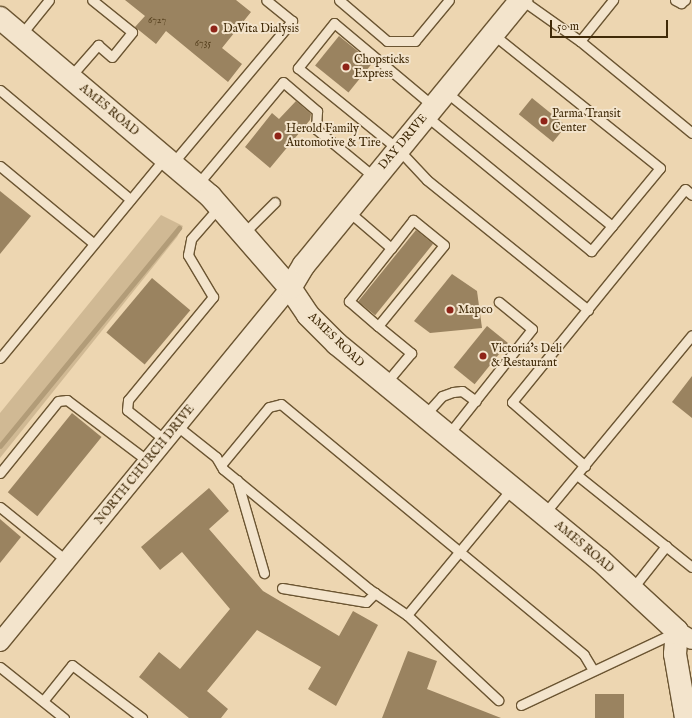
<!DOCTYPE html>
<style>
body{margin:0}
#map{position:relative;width:692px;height:718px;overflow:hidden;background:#edd6b1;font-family:"IM FELL English",serif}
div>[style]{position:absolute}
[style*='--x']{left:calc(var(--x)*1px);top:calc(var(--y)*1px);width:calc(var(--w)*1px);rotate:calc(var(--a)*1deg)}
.green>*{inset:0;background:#d0b994}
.stream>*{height:4.5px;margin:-2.25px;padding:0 2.25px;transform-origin:2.25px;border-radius:2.25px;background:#b29c78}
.building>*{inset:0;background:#9a8360;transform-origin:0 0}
.roads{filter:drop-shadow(1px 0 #6b5532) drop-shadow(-1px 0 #6b5532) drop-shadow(0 1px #6b5532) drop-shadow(0 -1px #6b5532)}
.lane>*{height:9px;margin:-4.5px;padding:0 4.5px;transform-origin:4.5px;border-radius:4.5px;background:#f3e4cc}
.street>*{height:18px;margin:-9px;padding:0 9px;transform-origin:9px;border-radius:9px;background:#f3e4cc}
.secondary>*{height:22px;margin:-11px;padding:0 11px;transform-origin:11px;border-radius:11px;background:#f3e4cc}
.dots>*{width:11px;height:11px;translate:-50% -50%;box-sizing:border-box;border:2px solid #f3e4cc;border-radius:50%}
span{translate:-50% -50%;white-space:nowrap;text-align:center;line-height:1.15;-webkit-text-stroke:4px #f3e4cc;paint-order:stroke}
.number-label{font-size:10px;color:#56401e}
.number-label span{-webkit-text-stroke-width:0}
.poi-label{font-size:12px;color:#402a08}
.left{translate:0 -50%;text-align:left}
.street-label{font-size:12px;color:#402a08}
.scale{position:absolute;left:550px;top:20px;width:118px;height:18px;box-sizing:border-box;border:2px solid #402a08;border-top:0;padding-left:5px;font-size:12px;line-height:14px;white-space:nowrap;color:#402a08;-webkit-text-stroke:3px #f3e4cc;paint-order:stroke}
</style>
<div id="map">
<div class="green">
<div style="clip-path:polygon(161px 215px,183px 226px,177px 237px,0 458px,0 413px)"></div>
</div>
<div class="stream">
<div style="--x:0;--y:446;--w:282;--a:-50.6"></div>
</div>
<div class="building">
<div style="clip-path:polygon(125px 0,236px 0,251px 12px,222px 48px,242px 64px,228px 82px,166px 31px,156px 44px,135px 27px,145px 16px)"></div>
<div style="left:339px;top:36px;width:43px;height:38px;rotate:39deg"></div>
<div style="left:532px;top:98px;width:44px;height:21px;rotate:39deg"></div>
<div style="clip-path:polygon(296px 101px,311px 114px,310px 120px,270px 168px,245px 147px,272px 113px,279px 119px)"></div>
<div style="clip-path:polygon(0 191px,31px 216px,0 254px)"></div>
<div style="left:416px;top:230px;width:22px;height:92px;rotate:39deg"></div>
<div style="clip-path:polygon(452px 274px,477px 291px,482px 328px,430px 333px,414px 321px)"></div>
<div style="left:152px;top:278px;width:50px;height:71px;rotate:40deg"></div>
<div style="left:487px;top:326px;width:27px;height:53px;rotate:39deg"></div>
<div style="clip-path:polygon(692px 376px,692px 418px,672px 402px)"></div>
<div style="left:72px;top:413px;width:38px;height:102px;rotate:39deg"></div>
<div style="clip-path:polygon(209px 488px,229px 511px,209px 529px,263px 591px,339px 636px,353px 611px,378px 625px,336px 706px,308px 689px,321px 667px,257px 630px,207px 691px,228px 709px,221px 718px,189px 718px,139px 677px,159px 652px,180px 669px,230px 609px,182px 552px,160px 570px,141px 547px)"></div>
<div style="clip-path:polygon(0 519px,21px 537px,0 563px)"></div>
<div style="clip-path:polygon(408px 651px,437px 661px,427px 689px,501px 718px,382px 718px)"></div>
<div style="left:595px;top:694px;width:29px;height:24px"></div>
</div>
<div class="roads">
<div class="lane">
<div style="--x:339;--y:0;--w:63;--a:40.5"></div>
<div style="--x:387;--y:41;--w:28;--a:0"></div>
<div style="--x:415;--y:41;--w:53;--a:-50.3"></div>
<div style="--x:522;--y:0;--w:71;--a:35.3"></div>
<div style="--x:580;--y:41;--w:145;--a:39.4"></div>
<div style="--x:675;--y:0;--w:7;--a:27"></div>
<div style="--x:681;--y:3;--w:5;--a:-37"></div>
<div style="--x:20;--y:36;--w:46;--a:-51.1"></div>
<div style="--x:580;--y:41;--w:53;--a:-51.2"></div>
<div style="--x:70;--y:77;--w:43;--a:-48.8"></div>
<div style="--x:98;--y:45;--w:18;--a:41"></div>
<div style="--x:112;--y:57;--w:32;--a:-51"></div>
<div style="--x:132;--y:32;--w:51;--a:-141.3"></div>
<div style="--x:0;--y:90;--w:170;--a:40"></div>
<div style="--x:446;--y:92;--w:213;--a:38.9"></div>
<div style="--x:612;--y:226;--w:75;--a:-50.4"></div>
<div style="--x:660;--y:168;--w:214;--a:-141.3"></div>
<div style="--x:433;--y:106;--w:129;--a:-140"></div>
<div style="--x:334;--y:23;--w:58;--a:128.7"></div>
<div style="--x:298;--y:68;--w:129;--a:39"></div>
<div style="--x:398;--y:149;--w:42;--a:46.9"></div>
<div style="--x:427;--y:180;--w:207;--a:38.9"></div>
<div style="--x:425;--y:115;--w:215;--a:39.3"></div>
<div style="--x:591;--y:251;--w:33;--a:-50"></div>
<div style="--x:172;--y:164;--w:187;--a:-50"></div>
<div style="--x:292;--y:21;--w:33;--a:-141"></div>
<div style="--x:0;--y:166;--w:121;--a:39.6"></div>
<div style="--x:197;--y:185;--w:134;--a:-50.1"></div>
<div style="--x:283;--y:82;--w:45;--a:40.5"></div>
<div style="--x:317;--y:111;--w:18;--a:93"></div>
<div style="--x:316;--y:129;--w:75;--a:39.6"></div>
<div style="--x:348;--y:211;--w:57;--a:40.7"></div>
<div style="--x:391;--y:248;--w:68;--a:128.4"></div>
<div style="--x:349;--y:301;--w:38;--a:41"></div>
<div style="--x:378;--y:326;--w:104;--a:-50.8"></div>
<div style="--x:444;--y:245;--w:40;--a:-141"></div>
<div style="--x:413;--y:220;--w:36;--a:128"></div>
<div style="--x:243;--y:234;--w:45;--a:-45"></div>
<div style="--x:378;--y:326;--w:43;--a:39.3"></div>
<div style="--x:411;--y:353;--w:40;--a:130"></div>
<div style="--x:0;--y:358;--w:259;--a:-50.5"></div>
<div style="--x:424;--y:416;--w:27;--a:-48"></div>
<div style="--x:442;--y:396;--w:12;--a:-20"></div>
<div style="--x:453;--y:392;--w:9;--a:-6"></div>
<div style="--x:462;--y:391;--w:17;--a:36"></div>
<div style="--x:177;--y:426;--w:50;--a:38.5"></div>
<div style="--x:216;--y:457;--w:14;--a:60"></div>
<div style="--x:223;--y:469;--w:189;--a:39.4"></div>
<div style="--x:369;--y:589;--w:46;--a:34.4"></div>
<div style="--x:407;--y:615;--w:125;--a:43"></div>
<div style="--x:448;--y:435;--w:135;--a:-51.6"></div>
<div style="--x:532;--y:329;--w:43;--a:-140.7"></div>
<div style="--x:165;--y:440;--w:48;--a:-141.7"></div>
<div style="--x:127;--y:410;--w:10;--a:-84"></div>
<div style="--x:128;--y:400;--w:134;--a:-50.5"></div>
<div style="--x:213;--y:297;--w:49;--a:-120.8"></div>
<div style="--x:188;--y:255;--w:16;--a:-79"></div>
<div style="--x:191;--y:239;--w:43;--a:-48.8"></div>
<div style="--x:221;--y:465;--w:75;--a:-50.4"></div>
<div style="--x:269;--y:407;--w:12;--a:-14"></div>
<div style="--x:281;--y:404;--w:393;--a:39.6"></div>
<div style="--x:584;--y:655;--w:17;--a:59"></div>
<div style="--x:585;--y:466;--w:97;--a:-138.8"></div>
<div style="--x:512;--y:402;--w:274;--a:-50.9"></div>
<div style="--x:685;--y:189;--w:9;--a:41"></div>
<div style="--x:0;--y:473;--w:92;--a:-51.1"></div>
<div style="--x:58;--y:401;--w:9;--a:-6"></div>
<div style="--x:67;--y:400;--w:101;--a:37"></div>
<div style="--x:577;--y:475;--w:147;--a:38.7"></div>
<div style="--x:237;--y:480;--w:97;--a:73.8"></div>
<div style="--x:0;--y:507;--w:86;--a:38.9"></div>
<div style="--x:544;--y:514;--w:232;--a:-50.4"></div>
<div style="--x:282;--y:588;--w:85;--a:9.5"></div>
<div style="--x:366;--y:602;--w:13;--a:-45"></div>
<div style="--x:632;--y:589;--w:55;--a:-51.7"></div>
<div style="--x:407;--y:615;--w:165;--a:-50.4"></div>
<div style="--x:0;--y:667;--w:82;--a:38.6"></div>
<div style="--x:43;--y:701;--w:46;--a:-51.1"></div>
<div style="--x:72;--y:665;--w:88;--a:37.1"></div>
<div style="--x:521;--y:705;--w:171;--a:-25.2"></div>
</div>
<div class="street">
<div style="--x:677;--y:631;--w:17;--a:31"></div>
<div style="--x:0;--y:642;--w:458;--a:-50.7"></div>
</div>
<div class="secondary">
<div style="--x:0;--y:18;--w:275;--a:40.3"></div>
<div style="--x:210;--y:196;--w:122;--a:49"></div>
<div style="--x:290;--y:288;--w:32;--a:56"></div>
<div style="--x:308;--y:315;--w:41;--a:45"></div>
<div style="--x:337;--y:344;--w:339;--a:39.4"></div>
<div style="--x:599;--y:559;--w:106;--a:42.7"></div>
<div style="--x:677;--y:631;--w:23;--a:95"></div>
<div style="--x:675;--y:654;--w:65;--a:80.2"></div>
<div style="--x:290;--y:288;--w:27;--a:-59"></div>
<div style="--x:304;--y:265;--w:343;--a:-50.7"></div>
</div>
</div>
<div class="dots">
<div style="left:214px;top:29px;background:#8f2418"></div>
<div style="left:346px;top:67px;background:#8f2418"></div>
<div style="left:544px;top:121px;background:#8f2418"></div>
<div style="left:278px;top:136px;background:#8f2418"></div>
<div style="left:450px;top:310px;background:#8f2418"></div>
<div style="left:483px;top:356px;background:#8f2418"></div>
</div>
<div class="number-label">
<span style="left:157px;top:21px">6727</span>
<span style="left:203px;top:44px">6735</span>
</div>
<div class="poi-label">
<span class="left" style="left:223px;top:29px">DaVita Dialysis</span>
<span class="left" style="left:354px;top:67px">Chopsticks<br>Express</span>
<span class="left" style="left:552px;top:121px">Parma Transit<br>Center</span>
<span class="left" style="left:286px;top:136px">Herold Family<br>Automotive &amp; Tire</span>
<span class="left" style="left:458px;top:310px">Mapco</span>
<span class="left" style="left:491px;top:356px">Victoria's Deli<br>&amp; Restaurant</span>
</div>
<div class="street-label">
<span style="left:109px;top:110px;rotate:40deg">AMES ROAD</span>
<span style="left:403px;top:142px;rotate:-50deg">DAY DRIVE</span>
<span style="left:336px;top:340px;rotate:44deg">AMES ROAD</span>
<span style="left:145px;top:465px;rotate:-51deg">NORTH CHURCH DRIVE</span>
<span style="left:584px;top:547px;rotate:40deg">AMES ROAD</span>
</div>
<div class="scale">50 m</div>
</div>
